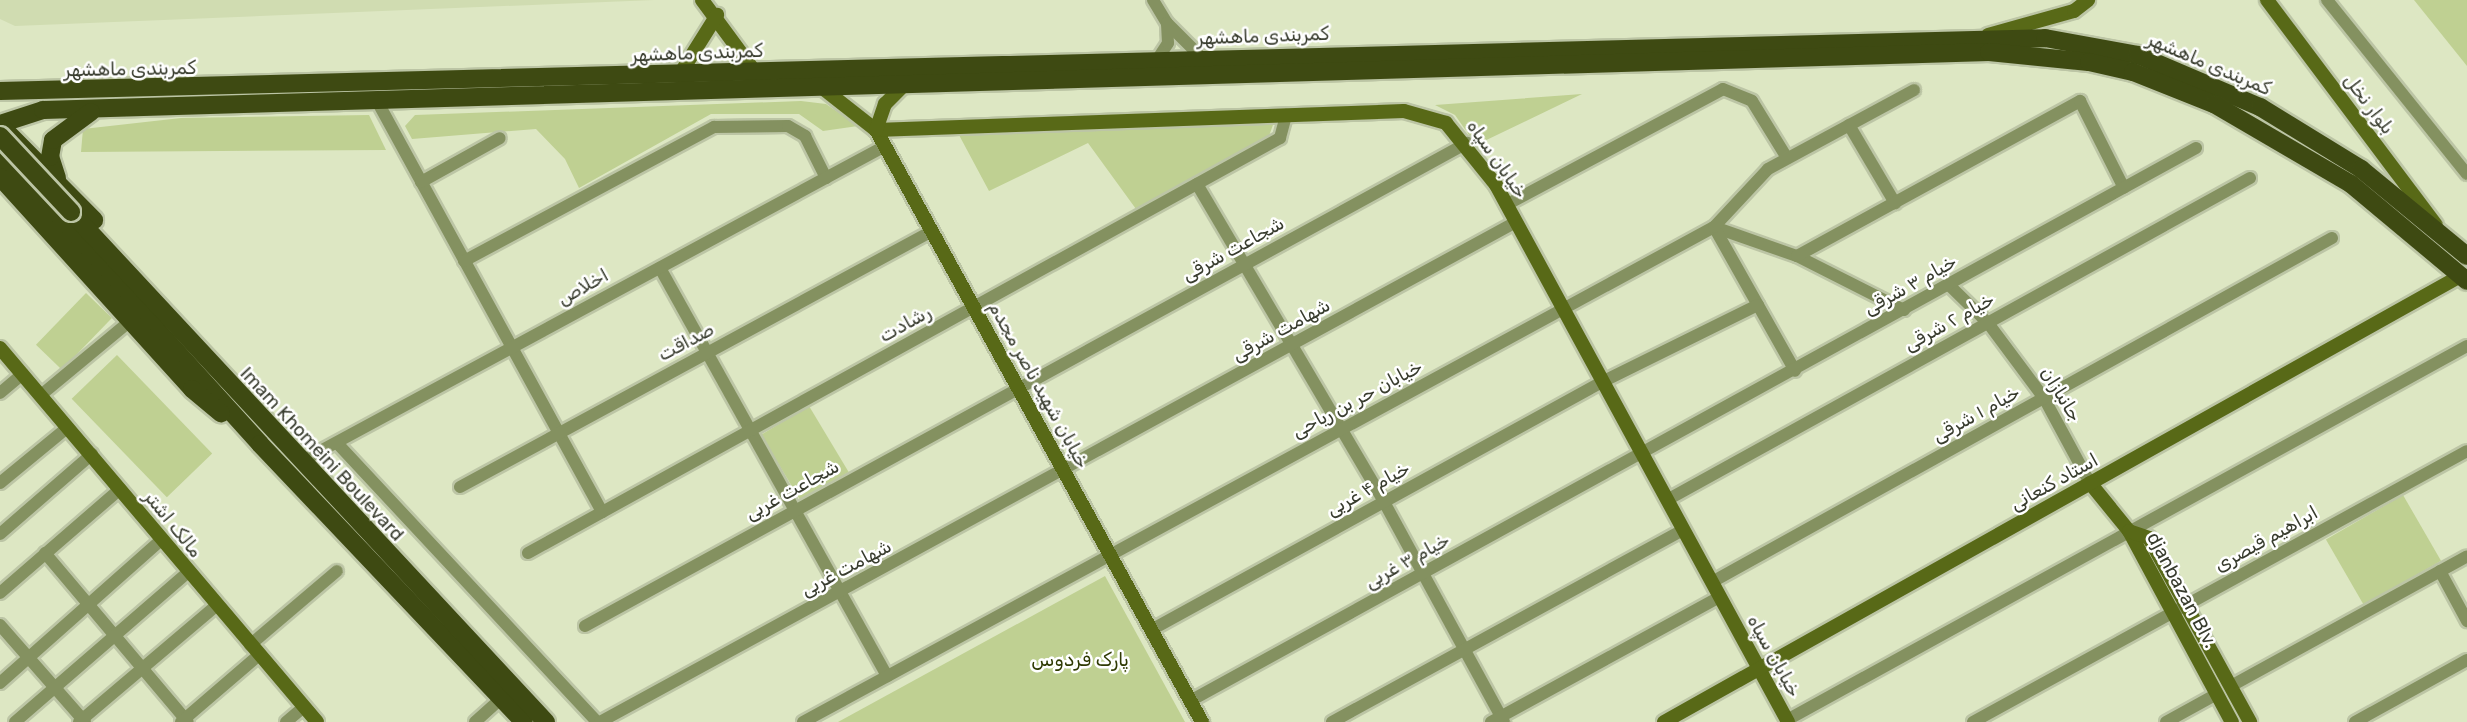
<!DOCTYPE html>
<meta charset="utf-8">
<style>
body{margin:0}
#map{position:relative;width:2467px;height:722px;overflow:hidden;background:#dde7c3;font-family:Rubik,"Noto Sans Arabic",sans-serif}
div>[style]{position:absolute}
[style*='--x']{left:calc(var(--x)*1px);top:calc(var(--y)*1px);width:calc(var(--w)*1px);rotate:calc(var(--a)*1deg)}
.built>*{inset:0;background:#d0dcb1}
.green>*{inset:0;background:#bfd092;transform-origin:0 0}
.roads{filter:drop-shadow(2px 0 #bcc5a5) drop-shadow(-2px 0 #bcc5a5) drop-shadow(0 2px #bcc5a5) drop-shadow(0 -2px #bcc5a5)}
.street>*{height:12px;margin:-6px;padding:0 6px;transform-origin:6px;border-radius:6px;background:#849160}
.secondary>*{height:14px;margin:-7px;padding:0 7px;transform-origin:7px;border-radius:7px;background:#586917}
.primary>*{height:18px;margin:-9px;padding:0 9px;transform-origin:9px;border-radius:9px;background:#3e4a12}
.bridges{filter:drop-shadow(2px 0 #bcc5a5) drop-shadow(-2px 0 #bcc5a5) drop-shadow(0 2px #bcc5a5) drop-shadow(0 -2px #bcc5a5)}
.primary-bridge>*{height:18px;margin:-9px;padding:0 9px;transform-origin:9px;border-radius:9px;background:#3e4a12}
span{translate:-50% -50%;white-space:nowrap;text-align:center;line-height:1.15;-webkit-text-stroke:5px #fff;paint-order:stroke}
.street-label{font-size:19px;color:#383c2e}
.park-label{font-size:19px;color:#2f3a03}
</style>
<div id="map">
<div class="built">
<div style="clip-path:polygon(0 0,654px 0,15px 26px,0 19px)"></div>
</div>
<div class="green">
<div style="clip-path:polygon(2414px 0,2467px 0,2467px 66px)"></div>
<div style="clip-path:polygon(1582px 94px,1476px 145px,1455px 115px,1435px 105px)"></div>
<div style="clip-path:polygon(801px 101px,826px 104px,858px 126px,823px 131px,799px 114px,711px 114px,579px 188px,565px 159px,536px 129px,412px 139px,405px 126px,415px 115px)"></div>
<div style="clip-path:polygon(369px 115px,386px 150px,81px 152px,83px 129px,181px 118px)"></div>
<div style="clip-path:polygon(1274px 122px,1269px 136px,1136px 209px,1088px 143px,989px 191px,959px 135px)"></div>
<div style="left:86px;top:293px;width:36px;height:72px;rotate:44deg"></div>
<div style="left:117px;top:355px;width:137px;height:63px;rotate:46deg"></div>
<div style="left:809px;top:406px;width:77px;height:56px;rotate:59deg"></div>
<div style="left:2403px;top:495px;width:76px;height:89px;rotate:60deg"></div>
<div style="clip-path:polygon(1105px 576px,1185px 722px,838px 722px)"></div>
</div>
<div class="roads">
<div class="street">
<div style="--x:1153;--y:0;--w:27;--a:59"></div>
<div style="--x:2327;--y:0;--w:223;--a:51.2"></div>
<div style="--x:1157;--y:60;--w:20;--a:-57"></div>
<div style="--x:1168;--y:43;--w:20;--a:-93"></div>
<div style="--x:1167;--y:23;--w:51;--a:45"></div>
<div style="--x:376;--y:99;--w:471;--a:61.3"></div>
<div style="--x:1849;--y:125;--w:91;--a:59.5"></div>
<div style="--x:421;--y:182;--w:90;--a:-29.1"></div>
<div style="--x:1197;--y:184;--w:369;--a:59.5"></div>
<div style="--x:1384;--y:502;--w:251;--a:61.4"></div>
<div style="--x:1506;--y:205;--w:246;--a:-28.1"></div>
<div style="--x:1723;--y:89;--w:31;--a:22"></div>
<div style="--x:1752;--y:101;--w:67;--a:58.4"></div>
<div style="--x:1714;--y:227;--w:88;--a:19.3"></div>
<div style="--x:1797;--y:256;--w:120;--a:26.8"></div>
<div style="--x:1714;--y:227;--w:165;--a:60.6"></div>
<div style="--x:1797;--y:256;--w:323;--a:-28.7"></div>
<div style="--x:2080;--y:101;--w:97;--a:63.2"></div>
<div style="--x:464;--y:261;--w:284;--a:-28.2"></div>
<div style="--x:714;--y:127;--w:74;--a:-0.8"></div>
<div style="--x:788;--y:126;--w:20;--a:30"></div>
<div style="--x:805;--y:136;--w:47;--a:63.4"></div>
<div style="--x:660;--y:268;--w:467;--a:60.9"></div>
<div style="--x:1949;--y:285;--w:54;--a:44.3"></div>
<div style="--x:1988;--y:323;--w:94;--a:53.3"></div>
<div style="--x:2044;--y:398;--w:97;--a:61.6"></div>
<div style="--x:0;--y:393;--w:30;--a:-40"></div>
<div style="--x:41;--y:395;--w:116;--a:-39.7"></div>
<div style="--x:337;--y:443;--w:381;--a:47"></div>
<div style="--x:300;--y:462;--w:665;--a:-28.38"></div>
<div style="--x:0;--y:483;--w:88;--a:-39.5"></div>
<div style="--x:460;--y:487;--w:537;--a:-28.47"></div>
<div style="--x:1667;--y:500;--w:666;--a:-28.91"></div>
<div style="--x:0;--y:534;--w:122;--a:-41"></div>
<div style="--x:45;--y:553;--w:221;--a:49.8"></div>
<div style="--x:528;--y:553;--w:859;--a:-28.89"></div>
<div style="--x:1280;--y:138;--w:24;--a:-75"></div>
<div style="--x:2440;--y:571;--w:57;--a:61.6"></div>
<div style="--x:1712;--y:582;--w:709;--a:-29.02"></div>
<div style="--x:0;--y:593;--w:159;--a:-40.9"></div>
<div style="--x:0;--y:625;--w:129;--a:48.8"></div>
<div style="--x:585;--y:626;--w:1006;--a:-28.71"></div>
<div style="--x:1151;--y:630;--w:515;--a:-28.81"></div>
<div style="--x:1602;--y:382;--w:174;--a:-26.3"></div>
<div style="--x:250;--y:645;--w:114;--a:-40.4"></div>
<div style="--x:0;--y:683;--w:215;--a:-41.6"></div>
<div style="--x:2231;--y:686;--w:269;--a:-28.8"></div>
<div style="--x:1190;--y:701;--w:1148;--a:-28.8"></div>
<div style="--x:1787;--y:720;--w:776;--a:-28.81"></div>
<div style="--x:15;--y:722;--w:228;--a:-40.9"></div>
<div style="--x:79;--y:722;--w:180;--a:-40.3"></div>
<div style="--x:181;--y:722;--w:103;--a:-40.7"></div>
<div style="--x:286;--y:722;--w:23;--a:-40"></div>
<div style="--x:475;--y:722;--w:36;--a:-42"></div>
<div style="--x:600;--y:722;--w:1044;--a:-28.63"></div>
<div style="--x:803;--y:722;--w:1037;--a:-28.52"></div>
<div style="--x:1714;--y:227;--w:79;--a:-47"></div>
<div style="--x:1768;--y:169;--w:166;--a:-28.4"></div>
<div style="--x:1332;--y:722;--w:400;--a:-28.7"></div>
<div style="--x:1491;--y:722;--w:260;--a:-28.7"></div>
<div style="--x:1973;--y:722;--w:563;--a:-28.75"></div>
<div style="--x:2166;--y:722;--w:58;--a:-28.8"></div>
<div style="--x:2355;--y:722;--w:128;--a:-29"></div>
</div>
<div class="secondary">
<div style="--x:702;--y:0;--w:89;--a:53.6"></div>
<div style="--x:2267;--y:0;--w:281;--a:53.1"></div>
<div style="--x:1988;--y:35;--w:89;--a:-15.6"></div>
<div style="--x:2074;--y:11;--w:18;--a:-38"></div>
<div style="--x:680;--y:74;--w:70;--a:-57.9"></div>
<div style="--x:820;--y:86;--w:71;--a:38.2"></div>
<div style="--x:876;--y:130;--w:676;--a:61.16"></div>
<div style="--x:876;--y:130;--w:528;--a:-2.06"></div>
<div style="--x:1404;--y:111;--w:44;--a:15.9"></div>
<div style="--x:1446;--y:123;--w:80;--a:51.1"></div>
<div style="--x:1496;--y:185;--w:611;--a:61.46"></div>
<div style="--x:876;--y:130;--w:28;--a:-71"></div>
<div style="--x:885;--y:104;--w:28;--a:-45"></div>
<div style="--x:0;--y:348;--w:490;--a:49.7"></div>
<div style="--x:2090;--y:483;--w:62;--a:50.9"></div>
<div style="--x:2129;--y:531;--w:217;--a:61.7"></div>
<div style="--x:2129;--y:531;--w:21;--a:19"></div>
<div style="--x:2149;--y:538;--w:210;--a:61.2"></div>
<div style="--x:1664;--y:722;--w:915;--a:-29.26"></div>
</div>
<div class="primary">
<div style="--x:0;--y:91;--w:2046;--a:-1.48"></div>
<div style="--x:2045;--y:38;--w:95;--a:10.4"></div>
<div style="--x:2138;--y:55;--w:133;--a:23.1"></div>
<div style="--x:2260;--y:107;--w:119;--a:31.5"></div>
<div style="--x:2361;--y:169;--w:137;--a:39.4"></div>
<div style="--x:3;--y:123;--w:42;--a:-18"></div>
<div style="--x:43;--y:110;--w:1947;--a:-1.71"></div>
<div style="--x:1989;--y:52;--w:100;--a:5.7"></div>
<div style="--x:2089;--y:62;--w:45;--a:12.8"></div>
<div style="--x:2133;--y:72;--w:87;--a:21.6"></div>
<div style="--x:2214;--y:104;--w:159;--a:30.3"></div>
<div style="--x:2351;--y:184;--w:151;--a:39.9"></div>
<div style="--x:2;--y:127;--w:131;--a:45.3"></div>
<div style="--x:0;--y:156;--w:388;--a:47.9"></div>
<div style="--x:260;--y:444;--w:383;--a:46.5"></div>
<div style="--x:0;--y:177;--w:286;--a:47.8"></div>
<div style="--x:192;--y:389;--w:38;--a:40"></div>
<div style="--x:57;--y:178;--w:22;--a:-108"></div>
<div style="--x:50;--y:157;--w:17;--a:-80"></div>
<div style="--x:53;--y:140;--w:47;--a:-36.4"></div>
<div style="--x:71;--y:212;--w:697;--a:47.04"></div>
</div>
</div>
<div class="bridges">
<div class="primary-bridge">
<div style="--x:0;--y:136;--w:104;--a:46.9"></div>
</div>
</div>
<div class="street-label">
<span style="left:1263px;top:36px;rotate:-2deg">کمربندی ماهشهر</span>
<span style="left:697px;top:53px;rotate:-2deg">کمربندی ماهشهر</span>
<span style="left:2209px;top:64px;rotate:23deg">کمربندی ماهشهر</span>
<span style="left:130px;top:69px;rotate:-1deg">کمربندی ماهشهر</span>
<span style="left:2369px;top:104px;rotate:53deg">بلوار نخل</span>
<span style="left:1497px;top:159px;rotate:55deg">خیابان سپاه</span>
<span style="left:1233px;top:249px;rotate:-29deg">شجاعت شرقی</span>
<span style="left:1910px;top:285px;rotate:-29deg">خیام ۳ شرقی</span>
<span style="left:583px;top:287px;rotate:-29deg">اخلاص</span>
<span style="left:1949px;top:322px;rotate:-29deg">خیام ۲ شرقی</span>
<span style="left:905px;top:324px;rotate:-29deg">رشادت</span>
<span style="left:1281px;top:330px;rotate:-29deg">شهامت شرقی</span>
<span style="left:686px;top:342px;rotate:-28deg">صداقت</span>
<span style="left:1039px;top:385px;rotate:61deg">خیابان شهید ناصر مجدم</span>
<span style="left:2061px;top:394px;rotate:58deg">جانبازان</span>
<span style="left:1357px;top:399px;rotate:-28deg">خیابان حر بن ریاحی</span>
<span style="left:1976px;top:414px;rotate:-29deg">خیام ۱ شرقی</span>
<span style="left:322px;top:454px;rotate:47deg">Imam Khomeini Boulevard</span>
<span style="left:2054px;top:482px;rotate:-29deg">استاد کنعانی</span>
<span style="left:1368px;top:489px;rotate:-29deg">خیام ۴ غربی</span>
<span style="left:792px;top:490px;rotate:-29deg">شجاعت غربی</span>
<span style="left:173px;top:524px;rotate:51deg">مالک اشتر</span>
<span style="left:2266px;top:539px;rotate:-29deg">ابراهیم قیصری</span>
<span style="left:1407px;top:561px;rotate:-29deg">خیام ۳ غربی</span>
<span style="left:846px;top:568px;rotate:-28deg">شهامت غربی</span>
<span style="left:2182px;top:590px;rotate:62deg">djanbazan Blv.</span>
<span style="left:1774px;top:656px;rotate:61deg">خیابان سپاه</span>
</div>
<div class="park-label">
<span style="left:1080px;top:660px">پارک فردوس</span>
</div>
</div>
